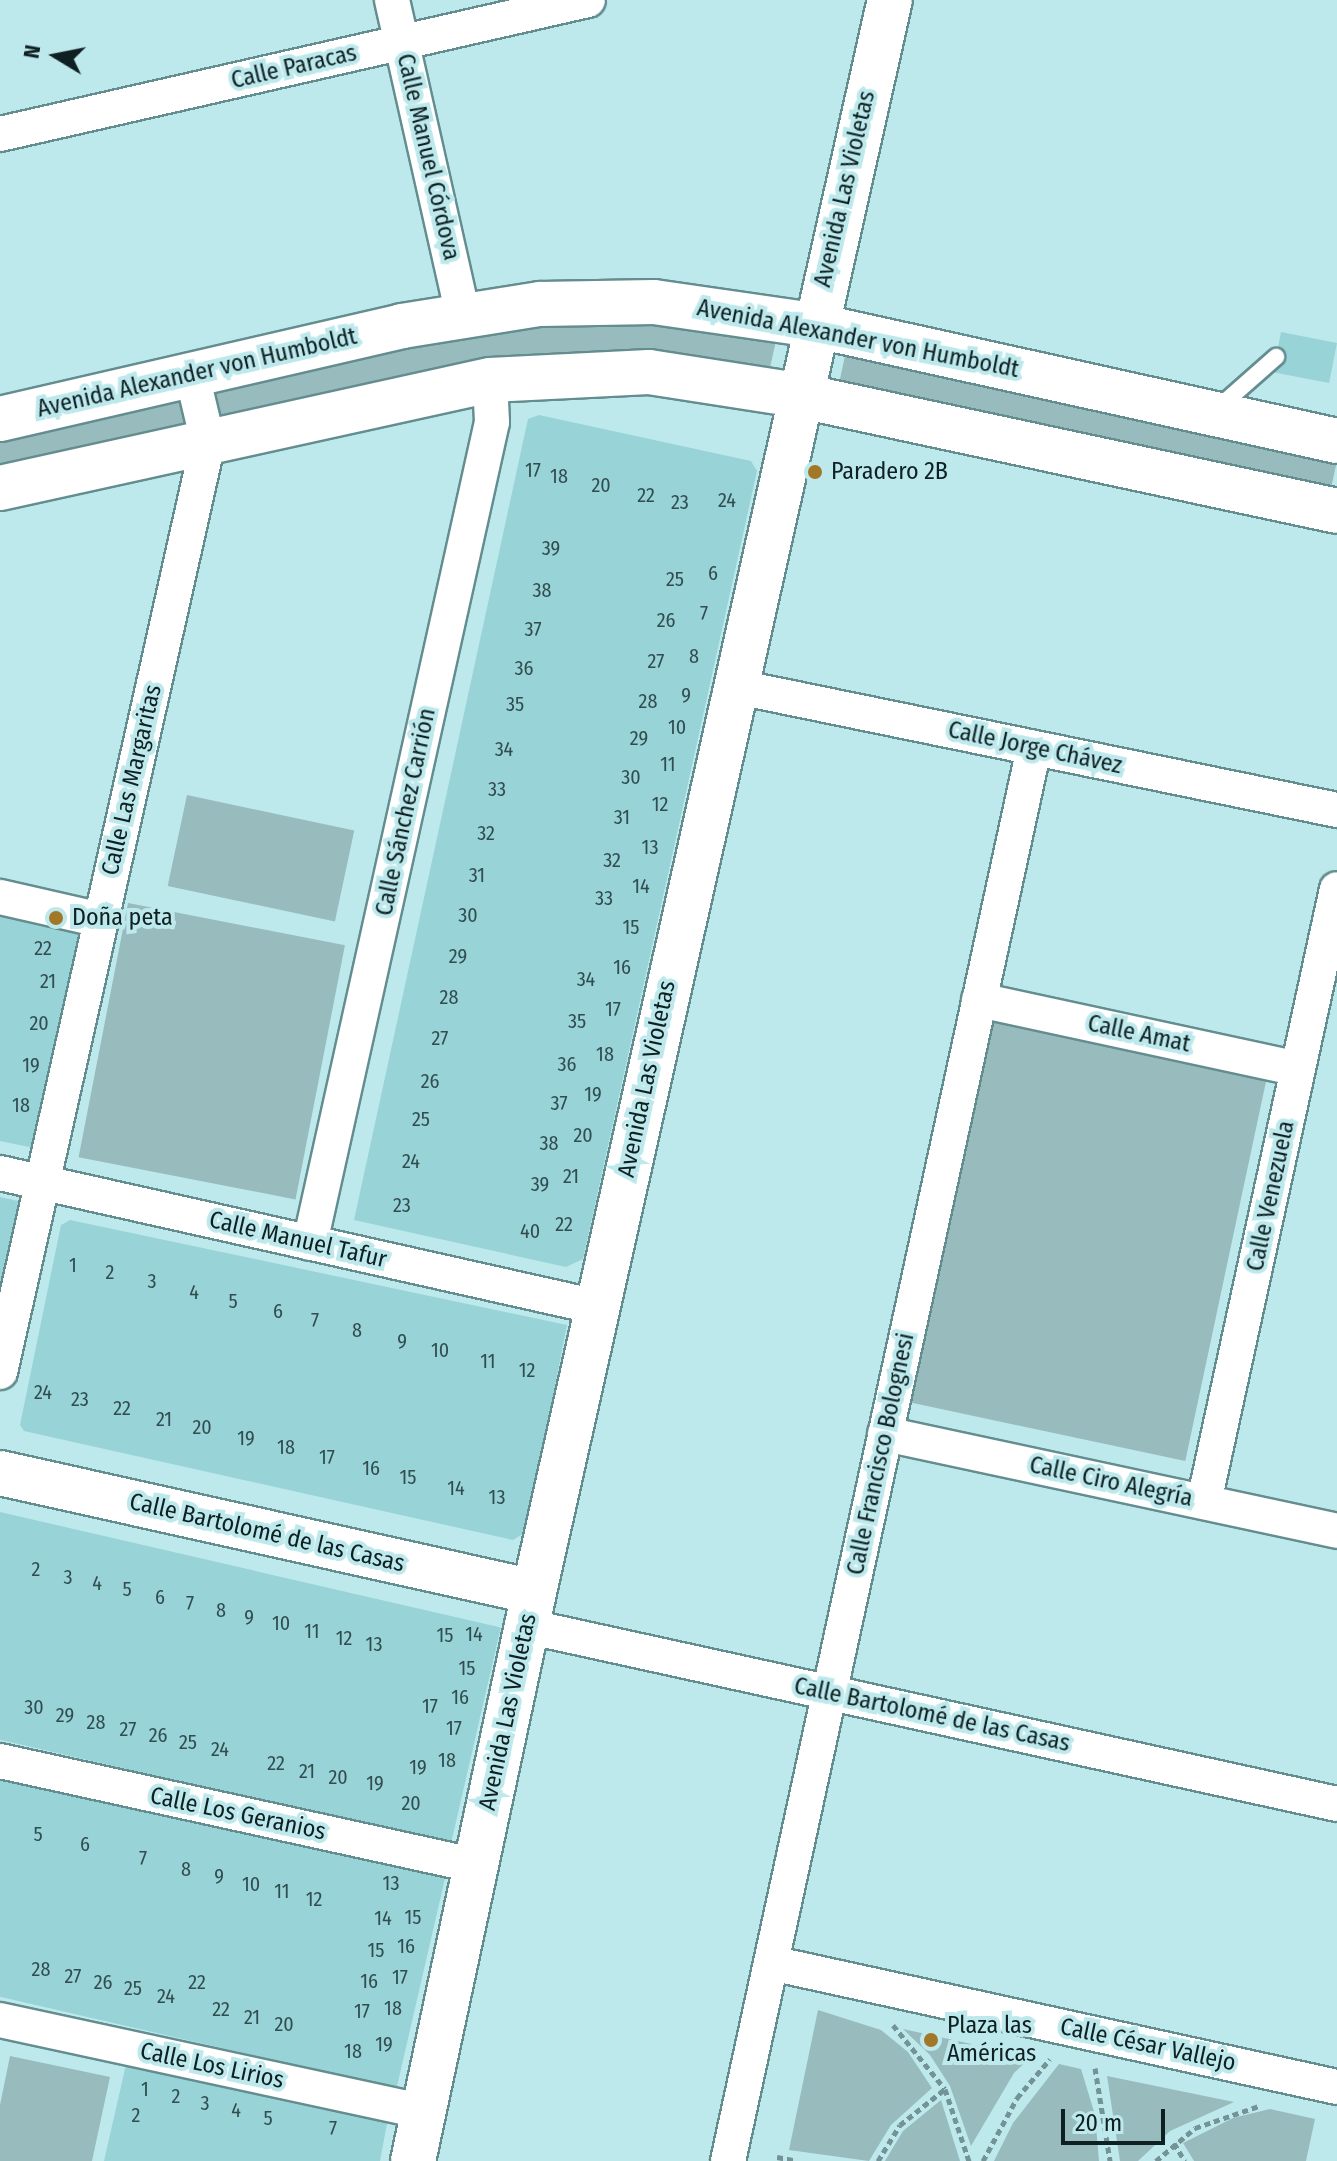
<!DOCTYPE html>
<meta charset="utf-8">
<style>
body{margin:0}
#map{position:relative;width:1337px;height:2161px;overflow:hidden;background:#bde9ec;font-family:"Fira Sans Condensed",sans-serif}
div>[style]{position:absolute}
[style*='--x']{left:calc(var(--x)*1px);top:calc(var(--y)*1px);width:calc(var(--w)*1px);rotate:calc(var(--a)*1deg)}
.green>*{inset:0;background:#98bbbd;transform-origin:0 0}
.building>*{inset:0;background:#98d3d7;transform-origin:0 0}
.path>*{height:5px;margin-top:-2.5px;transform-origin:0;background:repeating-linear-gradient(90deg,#739396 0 6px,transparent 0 10px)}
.roads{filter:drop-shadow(2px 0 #648d90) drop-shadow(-2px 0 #648d90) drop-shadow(0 2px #648d90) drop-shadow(0 -2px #648d90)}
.lane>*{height:16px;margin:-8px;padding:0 8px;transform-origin:8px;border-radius:8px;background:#fff}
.street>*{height:34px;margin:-17px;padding:0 17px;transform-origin:17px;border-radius:17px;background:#fff}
.secondary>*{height:44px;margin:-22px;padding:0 22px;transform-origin:22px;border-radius:22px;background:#fff}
.dots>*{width:22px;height:22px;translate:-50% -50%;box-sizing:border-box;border:4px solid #bde9ec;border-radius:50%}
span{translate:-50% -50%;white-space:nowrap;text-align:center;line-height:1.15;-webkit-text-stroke:8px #bde9ec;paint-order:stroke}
.number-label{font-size:20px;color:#314d4f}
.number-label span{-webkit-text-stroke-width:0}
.street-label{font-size:24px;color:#0f2022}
.poi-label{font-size:24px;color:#0f2022}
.left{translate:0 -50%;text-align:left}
.north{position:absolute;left:16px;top:16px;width:80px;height:80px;-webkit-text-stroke:6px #bde9ec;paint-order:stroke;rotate:280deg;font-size:22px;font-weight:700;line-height:32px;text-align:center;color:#0f2022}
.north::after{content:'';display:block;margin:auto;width:28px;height:36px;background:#0f2022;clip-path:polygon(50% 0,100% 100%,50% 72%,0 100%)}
.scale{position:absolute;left:1061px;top:2109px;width:104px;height:36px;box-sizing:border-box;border:4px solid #0f2022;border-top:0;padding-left:10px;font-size:24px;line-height:28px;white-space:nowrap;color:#0f2022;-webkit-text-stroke:6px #bde9ec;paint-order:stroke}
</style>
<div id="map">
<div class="green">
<div style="clip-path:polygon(614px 316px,778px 332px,769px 372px,693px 361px,0 474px,0 437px,463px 329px)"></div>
<div style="left:846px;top:351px;width:503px;height:32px;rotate:12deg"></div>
<div style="left:187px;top:795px;width:171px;height:93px;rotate:12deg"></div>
<div style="left:128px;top:903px;width:221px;height:259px;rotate:11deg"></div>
<div style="left:992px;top:1014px;width:282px;height:397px;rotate:12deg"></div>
<div style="clip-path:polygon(818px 2010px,881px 2030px,908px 2052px,932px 2088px,891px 2125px,869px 2161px,789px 2150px)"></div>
<div style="clip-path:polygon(903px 2029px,1031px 2057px,1014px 2073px,971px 2146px,950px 2086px,930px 2055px)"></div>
<div style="clip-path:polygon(10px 2056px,110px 2077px,92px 2161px,0 2161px,0 2105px)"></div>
<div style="clip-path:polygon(1059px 2064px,1081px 2069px,1095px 2115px,1099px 2161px,994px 2161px,1013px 2123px)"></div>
<div style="clip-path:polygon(1107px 2076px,1234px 2102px,1170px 2131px,1138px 2161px,1120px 2161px)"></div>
<div style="clip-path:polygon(941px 2100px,960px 2161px,885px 2161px,903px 2131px)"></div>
<div style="clip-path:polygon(1270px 2109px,1315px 2119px,1306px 2161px,1194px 2161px,1183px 2143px,1233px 2118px)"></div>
</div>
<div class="building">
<div style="left:1281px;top:332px;width:57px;height:41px;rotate:11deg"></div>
<div style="clip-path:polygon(539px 415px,751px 461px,757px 471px,583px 1259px,566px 1267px,354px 1220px,528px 419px)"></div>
<div style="clip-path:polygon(0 909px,89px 933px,34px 1148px,0 1141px)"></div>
<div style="clip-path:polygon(0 1197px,27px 1203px,0 1330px)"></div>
<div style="clip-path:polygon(70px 1220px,567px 1325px,526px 1532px,513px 1540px,24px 1431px,20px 1425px,61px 1225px)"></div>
<div style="left:0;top:1512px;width:514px;height:222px;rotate:13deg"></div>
<div style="left:0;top:1770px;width:458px;height:221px;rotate:13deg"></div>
<div style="clip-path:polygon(127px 2060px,388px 2118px,380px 2161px,104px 2161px)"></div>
</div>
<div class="path">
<div style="--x:893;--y:2025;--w:82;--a:50.9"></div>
<div style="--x:945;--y:2089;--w:76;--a:71.6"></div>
<div style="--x:1095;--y:2068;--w:94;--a:80.8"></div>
<div style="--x:1174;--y:2143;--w:21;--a:59"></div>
<div style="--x:777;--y:2157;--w:20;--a:11"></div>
<div style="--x:878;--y:2161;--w:42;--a:-58.6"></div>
<div style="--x:900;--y:2125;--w:58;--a:-38.7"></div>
<div style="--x:983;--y:2161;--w:72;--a:-61.6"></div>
<div style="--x:1017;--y:2098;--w:51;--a:-49.8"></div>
<div style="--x:1156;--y:2161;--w:51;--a:-40.2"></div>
<div style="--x:1195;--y:2128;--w:68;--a:-19"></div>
</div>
<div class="roads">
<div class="lane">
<div style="--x:1217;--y:409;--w:79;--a:-41.4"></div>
</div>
<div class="street">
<div style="--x:392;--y:0;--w:323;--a:77.3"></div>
<div style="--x:0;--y:134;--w:603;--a:-12.84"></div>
<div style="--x:733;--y:686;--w:617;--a:11.6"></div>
<div style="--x:0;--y:897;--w:104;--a:12.8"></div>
<div style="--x:979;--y:1000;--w:326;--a:12.2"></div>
<div style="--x:0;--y:1173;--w:612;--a:12.65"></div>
<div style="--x:310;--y:1243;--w:841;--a:-77.5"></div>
<div style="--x:492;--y:422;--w:42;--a:-92.7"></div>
<div style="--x:0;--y:1372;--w:953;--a:-77.39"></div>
<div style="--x:208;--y:442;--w:69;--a:-103.4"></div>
<div style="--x:885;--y:1434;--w:462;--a:12.1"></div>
<div style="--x:1204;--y:1502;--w:627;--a:-77.76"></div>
<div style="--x:526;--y:1626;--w:830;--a:12.38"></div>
<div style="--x:0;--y:1761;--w:487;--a:12.4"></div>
<div style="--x:771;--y:1963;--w:579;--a:12.36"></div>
<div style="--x:0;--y:2020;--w:434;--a:12.2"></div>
<div style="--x:728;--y:2161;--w:1446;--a:-77.78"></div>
</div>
<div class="secondary">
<div style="--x:0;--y:419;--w:413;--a:-13"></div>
<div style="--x:402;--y:326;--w:140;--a:-9.1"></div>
<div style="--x:540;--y:304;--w:114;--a:-1"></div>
<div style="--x:654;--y:302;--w:161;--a:8.2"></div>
<div style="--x:813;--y:325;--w:537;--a:12.48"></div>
<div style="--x:0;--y:488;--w:502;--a:-12.43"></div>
<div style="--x:490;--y:380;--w:159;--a:-2.9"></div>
<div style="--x:649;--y:372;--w:150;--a:8.8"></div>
<div style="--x:797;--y:395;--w:552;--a:12.12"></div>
<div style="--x:0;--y:1473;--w:547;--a:12.56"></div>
<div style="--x:413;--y:2161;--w:582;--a:-77.99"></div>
<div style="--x:534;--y:1592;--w:1631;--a:-77.4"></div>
</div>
</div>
<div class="dots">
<div style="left:815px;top:472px;background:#a37728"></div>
<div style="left:56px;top:918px;background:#a37728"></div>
<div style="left:931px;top:2040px;background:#a37728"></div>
</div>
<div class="number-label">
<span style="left:533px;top:470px">17</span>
<span style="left:559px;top:476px">18</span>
<span style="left:601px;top:485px">20</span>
<span style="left:646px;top:495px">22</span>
<span style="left:727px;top:500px">24</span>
<span style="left:680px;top:502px">23</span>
<span style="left:551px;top:548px">39</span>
<span style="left:713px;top:573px">6</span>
<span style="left:675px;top:579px">25</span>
<span style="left:542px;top:590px">38</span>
<span style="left:704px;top:613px">7</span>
<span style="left:666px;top:620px">26</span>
<span style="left:533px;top:629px">37</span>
<span style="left:694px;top:656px">8</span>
<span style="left:656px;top:661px">27</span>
<span style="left:524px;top:668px">36</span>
<span style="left:686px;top:695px">9</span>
<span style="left:648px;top:701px">28</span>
<span style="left:515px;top:704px">35</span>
<span style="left:677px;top:727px">10</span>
<span style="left:639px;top:738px">29</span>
<span style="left:504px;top:749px">34</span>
<span style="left:668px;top:764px">11</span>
<span style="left:631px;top:777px">30</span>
<span style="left:497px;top:789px">33</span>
<span style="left:660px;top:804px">12</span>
<span style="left:622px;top:817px">31</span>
<span style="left:486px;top:833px">32</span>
<span style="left:650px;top:847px">13</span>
<span style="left:612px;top:860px">32</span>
<span style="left:477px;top:875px">31</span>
<span style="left:641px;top:886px">14</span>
<span style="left:604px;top:898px">33</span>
<span style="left:468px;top:915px">30</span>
<span style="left:631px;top:927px">15</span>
<span style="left:43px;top:948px">22</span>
<span style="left:458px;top:956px">29</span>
<span style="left:622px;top:967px">16</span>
<span style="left:586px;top:979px">34</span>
<span style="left:48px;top:981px">21</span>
<span style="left:449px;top:997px">28</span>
<span style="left:613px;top:1009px">17</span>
<span style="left:577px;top:1021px">35</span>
<span style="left:39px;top:1023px">20</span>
<span style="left:440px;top:1038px">27</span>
<span style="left:605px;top:1054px">18</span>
<span style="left:567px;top:1064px">36</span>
<span style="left:31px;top:1065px">19</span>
<span style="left:430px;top:1081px">26</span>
<span style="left:593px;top:1094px">19</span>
<span style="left:559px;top:1103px">37</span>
<span style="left:21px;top:1105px">18</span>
<span style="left:421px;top:1119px">25</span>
<span style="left:583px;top:1135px">20</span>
<span style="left:549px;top:1143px">38</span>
<span style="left:411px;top:1161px">24</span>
<span style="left:571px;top:1176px">21</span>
<span style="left:540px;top:1184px">39</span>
<span style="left:402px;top:1205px">23</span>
<span style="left:564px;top:1224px">22</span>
<span style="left:530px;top:1231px">40</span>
<span style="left:73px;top:1265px">1</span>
<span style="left:110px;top:1272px">2</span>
<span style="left:152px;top:1281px">3</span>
<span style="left:194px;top:1292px">4</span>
<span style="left:233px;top:1301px">5</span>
<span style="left:278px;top:1311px">6</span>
<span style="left:315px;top:1320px">7</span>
<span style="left:357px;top:1330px">8</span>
<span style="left:402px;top:1341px">9</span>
<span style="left:440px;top:1350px">10</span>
<span style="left:488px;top:1361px">11</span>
<span style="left:527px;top:1370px">12</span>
<span style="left:43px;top:1392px">24</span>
<span style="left:80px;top:1399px">23</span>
<span style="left:122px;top:1408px">22</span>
<span style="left:164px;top:1419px">21</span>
<span style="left:202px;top:1427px">20</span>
<span style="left:246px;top:1438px">19</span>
<span style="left:286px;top:1447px">18</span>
<span style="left:327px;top:1457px">17</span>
<span style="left:371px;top:1468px">16</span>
<span style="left:408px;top:1477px">15</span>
<span style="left:456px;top:1488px">14</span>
<span style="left:497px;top:1497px">13</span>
<span style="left:36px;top:1569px">2</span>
<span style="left:68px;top:1577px">3</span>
<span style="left:97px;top:1583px">4</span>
<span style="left:127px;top:1589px">5</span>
<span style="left:160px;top:1597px">6</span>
<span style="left:190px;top:1603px">7</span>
<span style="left:221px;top:1610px">8</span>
<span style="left:249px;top:1617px">9</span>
<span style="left:281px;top:1623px">10</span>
<span style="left:312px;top:1631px">11</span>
<span style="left:474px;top:1634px">14</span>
<span style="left:445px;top:1635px">15</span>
<span style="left:344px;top:1638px">12</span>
<span style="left:374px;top:1644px">13</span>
<span style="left:467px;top:1668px">15</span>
<span style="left:460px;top:1697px">16</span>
<span style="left:430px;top:1706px">17</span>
<span style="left:34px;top:1707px">30</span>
<span style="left:65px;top:1715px">29</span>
<span style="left:96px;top:1722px">28</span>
<span style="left:454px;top:1728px">17</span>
<span style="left:128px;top:1729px">27</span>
<span style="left:158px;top:1735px">26</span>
<span style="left:188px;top:1742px">25</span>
<span style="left:220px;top:1749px">24</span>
<span style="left:447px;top:1760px">18</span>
<span style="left:276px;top:1763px">22</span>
<span style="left:418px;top:1767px">19</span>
<span style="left:307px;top:1771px">21</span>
<span style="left:338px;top:1777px">20</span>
<span style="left:375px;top:1783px">19</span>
<span style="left:411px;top:1803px">20</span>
<span style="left:38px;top:1834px">5</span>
<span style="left:85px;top:1844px">6</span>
<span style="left:143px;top:1858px">7</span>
<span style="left:186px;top:1869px">8</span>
<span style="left:219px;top:1876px">9</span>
<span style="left:391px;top:1883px">13</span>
<span style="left:251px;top:1884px">10</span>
<span style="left:282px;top:1891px">11</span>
<span style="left:314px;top:1899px">12</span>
<span style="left:413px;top:1917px">15</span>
<span style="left:383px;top:1918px">14</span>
<span style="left:406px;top:1946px">16</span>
<span style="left:376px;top:1950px">15</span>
<span style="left:41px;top:1969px">28</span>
<span style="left:73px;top:1976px">27</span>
<span style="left:400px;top:1977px">17</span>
<span style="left:369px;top:1981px">16</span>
<span style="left:103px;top:1982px">26</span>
<span style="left:197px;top:1982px">22</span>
<span style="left:133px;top:1988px">25</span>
<span style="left:166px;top:1996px">24</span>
<span style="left:393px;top:2008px">18</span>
<span style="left:221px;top:2009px">22</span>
<span style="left:362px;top:2011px">17</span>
<span style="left:252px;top:2017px">21</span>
<span style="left:284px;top:2024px">20</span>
<span style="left:384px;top:2044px">19</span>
<span style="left:353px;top:2051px">18</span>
<span style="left:145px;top:2089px">1</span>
<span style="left:176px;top:2096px">2</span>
<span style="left:205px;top:2103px">3</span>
<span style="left:236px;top:2110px">4</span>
<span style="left:136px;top:2115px">2</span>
<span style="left:268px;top:2118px">5</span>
<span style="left:333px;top:2128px">7</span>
</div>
<div class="street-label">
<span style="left:294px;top:67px;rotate:-13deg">Calle Paracas</span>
<span style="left:428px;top:157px;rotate:77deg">Calle Manuel Córdova</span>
<span style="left:845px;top:189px;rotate:-77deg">Avenida Las Violetas</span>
<span style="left:858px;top:339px;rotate:11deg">Avenida Alexander von Humboldt</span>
<span style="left:197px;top:373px;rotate:-13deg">Avenida Alexander von Humboldt</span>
<span style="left:1035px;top:748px;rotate:12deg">Calle Jorge Chávez</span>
<span style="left:132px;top:780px;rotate:-77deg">Calle Las Margaritas</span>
<span style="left:406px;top:812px;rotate:-78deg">Calle Sánchez Carrión</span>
<span style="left:1139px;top:1034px;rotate:12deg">Calle Amat</span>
<span style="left:647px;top:1079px;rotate:-78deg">Avenida Las Violetas</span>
<span style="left:1271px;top:1196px;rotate:-78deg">Calle Venezuela</span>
<span style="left:298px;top:1240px;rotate:13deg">Calle Manuel Tafur</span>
<span style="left:881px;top:1454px;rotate:-78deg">Calle Francisco Bolognesi</span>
<span style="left:1111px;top:1482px;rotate:12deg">Calle Ciro Alegría</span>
<span style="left:267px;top:1533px;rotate:13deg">Calle Bartolomé de las Casas</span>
<span style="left:508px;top:1712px;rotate:-78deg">Avenida Las Violetas</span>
<span style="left:932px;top:1715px;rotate:12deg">Calle Bartolomé de las Casas</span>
<span style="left:238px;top:1814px;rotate:12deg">Calle Los Geranios</span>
<span style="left:1148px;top:2045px;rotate:12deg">Calle César Vallejo</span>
<span style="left:212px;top:2066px;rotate:12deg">Calle Los Lirios</span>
</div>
<div class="poi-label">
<span class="left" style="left:831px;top:472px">Paradero 2B</span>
<span class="left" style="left:72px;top:918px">Doña peta</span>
<span class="left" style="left:947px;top:2040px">Plaza las<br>Américas</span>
</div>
<div class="north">N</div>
<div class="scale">20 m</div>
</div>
